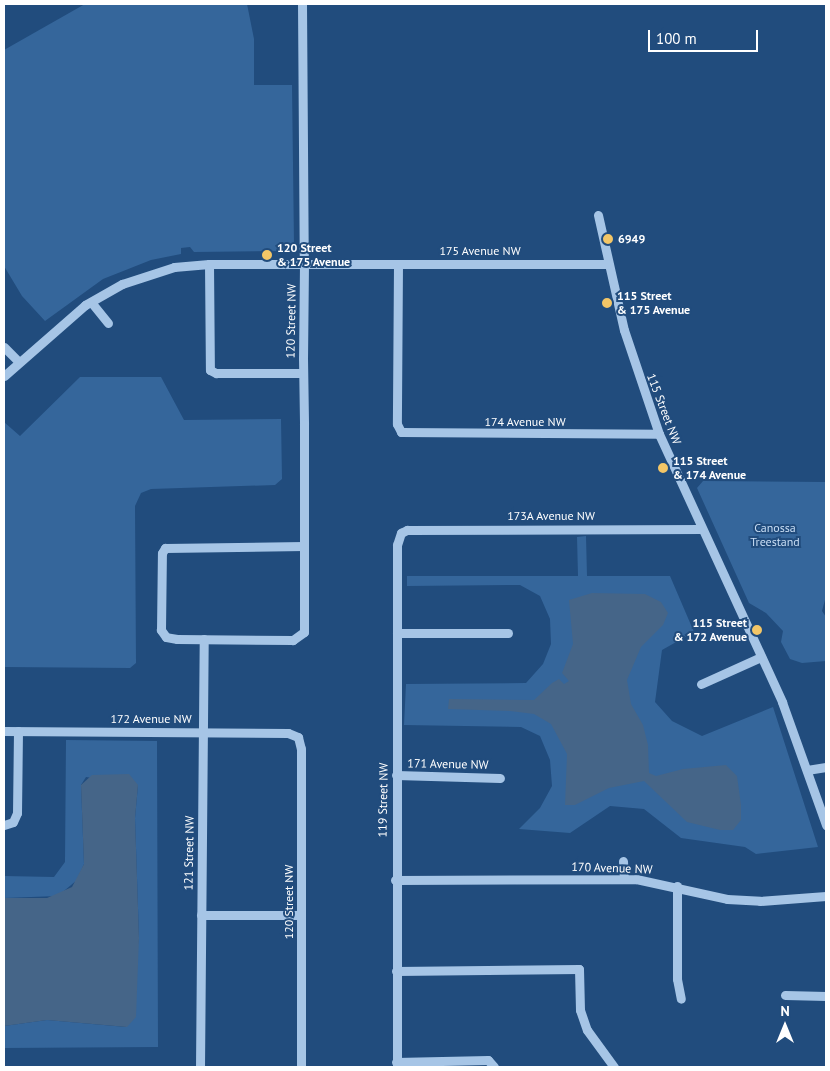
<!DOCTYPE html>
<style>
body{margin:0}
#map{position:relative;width:830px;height:1071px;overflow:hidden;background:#214c7d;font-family:"PT Sans",sans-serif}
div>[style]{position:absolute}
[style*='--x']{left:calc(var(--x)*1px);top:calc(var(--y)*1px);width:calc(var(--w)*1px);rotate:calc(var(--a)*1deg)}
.green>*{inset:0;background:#35669b}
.water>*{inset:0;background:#456588}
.minor>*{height:9px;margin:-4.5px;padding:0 4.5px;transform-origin:4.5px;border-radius:4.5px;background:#a6c5e6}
.dots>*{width:14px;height:14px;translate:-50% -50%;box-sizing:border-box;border:2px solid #214c7d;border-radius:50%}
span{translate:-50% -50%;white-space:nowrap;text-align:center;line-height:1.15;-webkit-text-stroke:4px #214c7d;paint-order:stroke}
.poi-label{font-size:12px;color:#fff;font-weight:700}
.left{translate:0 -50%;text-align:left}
.right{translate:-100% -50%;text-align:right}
.street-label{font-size:12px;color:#fff}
.park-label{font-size:12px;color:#c9def5}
.frame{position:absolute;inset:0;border:5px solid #fff;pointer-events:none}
.north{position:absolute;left:760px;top:1001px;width:50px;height:50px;-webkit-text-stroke:4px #214c7d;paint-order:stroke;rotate:0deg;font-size:14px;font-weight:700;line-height:20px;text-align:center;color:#fff}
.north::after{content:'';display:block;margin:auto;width:18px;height:22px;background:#fff;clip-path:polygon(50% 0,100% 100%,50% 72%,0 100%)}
.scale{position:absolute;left:648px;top:30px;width:110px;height:22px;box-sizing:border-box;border:2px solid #fff;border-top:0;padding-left:6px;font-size:15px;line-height:18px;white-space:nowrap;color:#fff;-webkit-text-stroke:4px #214c7d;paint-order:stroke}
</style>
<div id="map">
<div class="green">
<div style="clip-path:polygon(85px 4px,247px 4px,254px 39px,254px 85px,292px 85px,294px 244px,287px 251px,194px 252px,190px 247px,181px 248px,181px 254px,151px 260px,103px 279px,45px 321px,22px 296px,4px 266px,4px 50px)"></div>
<div style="clip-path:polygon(80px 377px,161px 377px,184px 420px,281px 419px,282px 479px,275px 485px,151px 489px,141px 493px,135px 506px,136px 663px,130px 668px,4px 667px,4px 422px,20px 436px)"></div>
<div style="clip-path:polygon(703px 481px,826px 482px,826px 596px,822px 611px,826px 617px,826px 661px,802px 663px,790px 659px,781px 642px,783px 631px,766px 613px,749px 603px,697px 488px)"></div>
<div style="clip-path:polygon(586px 536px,587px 576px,670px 576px,694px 632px,662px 650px,655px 702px,672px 721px,702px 736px,773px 707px,818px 847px,756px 854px,745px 847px,681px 838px,644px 809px,610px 806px,570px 833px,519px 829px,540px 808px,552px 786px,550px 760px,540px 736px,521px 727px,404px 725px,406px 684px,526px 683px,543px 664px,551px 644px,550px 619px,540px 596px,520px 585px,407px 586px,407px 576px,578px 576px,577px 537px)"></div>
<div style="clip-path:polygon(66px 740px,157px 741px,158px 1047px,4px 1048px,4px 1026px,47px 1020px,126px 1027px,139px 938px,135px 818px,138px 785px,86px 777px,81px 785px,84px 864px,77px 880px,58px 896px,4px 898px,4px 876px,54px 877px,65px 862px)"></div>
</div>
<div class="water">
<div style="clip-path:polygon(592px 593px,645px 594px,661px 602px,668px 613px,663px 625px,641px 647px,627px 680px,631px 704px,643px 725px,648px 745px,649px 773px,656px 776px,683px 769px,726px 765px,737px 776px,741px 805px,741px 820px,733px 830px,720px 830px,687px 822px,644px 781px,609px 788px,575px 805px,565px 805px,567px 754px,551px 724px,534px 714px,510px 711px,448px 709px,449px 699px,534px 700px,552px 683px,559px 679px,564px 684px,569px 681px,562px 673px,573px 644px,569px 600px)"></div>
<div style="clip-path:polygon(129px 774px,138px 785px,135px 818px,139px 938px,136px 1017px,127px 1027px,47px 1020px,4px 1026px,4px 898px,47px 898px,72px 887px,84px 864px,81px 785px,92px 775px)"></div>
</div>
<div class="minor">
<div style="--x:302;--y:4;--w:260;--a:89.6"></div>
<div style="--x:304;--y:264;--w:94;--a:90.6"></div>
<div style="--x:303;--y:358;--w:66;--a:89.1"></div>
<div style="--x:304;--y:424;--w:208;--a:90"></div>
<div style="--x:304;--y:632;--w:14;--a:144"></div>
<div style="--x:293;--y:640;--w:116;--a:-179.5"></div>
<div style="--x:177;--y:639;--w:11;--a:-170"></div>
<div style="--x:166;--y:637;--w:9;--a:-126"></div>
<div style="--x:161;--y:630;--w:77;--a:-89.3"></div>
<div style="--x:162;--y:553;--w:6;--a:-59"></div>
<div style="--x:165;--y:548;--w:139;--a:-0.8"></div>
<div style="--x:598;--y:215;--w:118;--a:77.3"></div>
<div style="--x:624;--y:330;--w:110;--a:71.4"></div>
<div style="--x:659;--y:434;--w:295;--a:65.3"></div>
<div style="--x:782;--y:702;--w:131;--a:70.3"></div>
<div style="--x:209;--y:264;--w:106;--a:89.5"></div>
<div style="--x:210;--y:370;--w:7;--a:27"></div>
<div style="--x:216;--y:373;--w:87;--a:0"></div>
<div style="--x:398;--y:264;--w:160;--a:90.4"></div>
<div style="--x:397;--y:424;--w:9;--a:63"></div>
<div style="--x:401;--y:432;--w:258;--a:0.4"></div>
<div style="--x:91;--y:302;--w:27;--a:51"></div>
<div style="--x:4;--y:347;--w:21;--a:45"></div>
<div style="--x:4;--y:376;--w:108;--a:-41.2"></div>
<div style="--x:85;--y:305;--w:43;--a:-29.6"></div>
<div style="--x:122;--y:284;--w:55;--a:-18.1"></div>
<div style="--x:174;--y:267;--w:35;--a:-5"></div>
<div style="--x:209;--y:264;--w:398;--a:0"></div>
<div style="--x:397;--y:633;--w:111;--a:0"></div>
<div style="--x:701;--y:684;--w:66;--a:-24.2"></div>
<div style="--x:4;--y:731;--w:284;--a:0.4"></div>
<div style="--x:288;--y:733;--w:11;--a:22"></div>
<div style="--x:298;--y:737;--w:12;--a:76"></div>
<div style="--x:301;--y:749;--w:318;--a:90"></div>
<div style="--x:807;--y:770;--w:19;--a:-9"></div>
<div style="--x:396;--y:775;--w:104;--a:1.7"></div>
<div style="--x:4;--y:825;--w:9;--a:-18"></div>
<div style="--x:13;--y:822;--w:10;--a:-66"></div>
<div style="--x:17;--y:813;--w:82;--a:-89.3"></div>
<div style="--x:623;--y:861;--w:18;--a:87"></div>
<div style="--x:395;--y:880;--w:241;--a:-0.2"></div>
<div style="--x:636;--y:879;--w:93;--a:12.4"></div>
<div style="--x:727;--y:899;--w:33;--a:3"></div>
<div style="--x:760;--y:901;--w:66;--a:-4.3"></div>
<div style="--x:677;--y:886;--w:93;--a:90"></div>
<div style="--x:677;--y:979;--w:20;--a:79"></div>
<div style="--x:201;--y:915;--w:100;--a:0"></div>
<div style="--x:396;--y:971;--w:183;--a:-0.6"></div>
<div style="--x:579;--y:969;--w:41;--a:88.6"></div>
<div style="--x:580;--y:1010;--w:21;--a:71"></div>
<div style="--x:587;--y:1030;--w:46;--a:53.9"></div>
<div style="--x:785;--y:995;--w:41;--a:1.4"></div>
<div style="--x:396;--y:1062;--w:92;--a:-1.2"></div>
<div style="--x:488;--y:1060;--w:9;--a:49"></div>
<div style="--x:200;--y:1067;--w:428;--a:-89.5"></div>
<div style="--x:397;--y:1067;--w:522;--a:-90"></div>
<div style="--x:397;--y:545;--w:13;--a:-72"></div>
<div style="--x:401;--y:533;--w:7;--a:-27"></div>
<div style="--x:407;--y:530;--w:295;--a:-0.2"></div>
</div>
<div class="dots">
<div style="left:608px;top:239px;background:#f3c667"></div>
<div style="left:267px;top:255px;background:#f3c667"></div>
<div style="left:607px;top:303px;background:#f3c667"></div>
<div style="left:663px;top:468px;background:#f3c667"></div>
<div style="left:757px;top:630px;background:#f3c667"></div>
</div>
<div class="poi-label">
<span class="left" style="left:618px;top:239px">6949</span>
<span class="left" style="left:277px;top:255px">120 Street<br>&amp; 175 Avenue</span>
<span class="left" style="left:617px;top:303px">115 Street<br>&amp; 175 Avenue</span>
<span class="left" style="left:673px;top:468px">115 Street<br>&amp; 174 Avenue</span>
<span class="right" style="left:747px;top:630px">115 Street<br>&amp; 172 Avenue</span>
</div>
<div class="street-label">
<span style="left:480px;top:251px">175 Avenue NW</span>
<span style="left:291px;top:321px;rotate:-89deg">120 Street NW</span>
<span style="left:664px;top:409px;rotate:69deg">115 Street NW</span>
<span style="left:525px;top:422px">174 Avenue NW</span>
<span style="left:551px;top:516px">173A Avenue NW</span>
<span style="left:151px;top:719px">172 Avenue NW</span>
<span style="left:448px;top:764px;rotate:1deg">171 Avenue NW</span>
<span style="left:383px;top:800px;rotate:-89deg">119 Street NW</span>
<span style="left:189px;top:853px;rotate:-89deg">121 Street NW</span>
<span style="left:612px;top:868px;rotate:2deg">170 Avenue NW</span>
<span style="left:289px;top:902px;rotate:-90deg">120 Street NW</span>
</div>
<div class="park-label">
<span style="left:775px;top:535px">Canossa<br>Treestand</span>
</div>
<div class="frame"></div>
<div class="north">N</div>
<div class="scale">100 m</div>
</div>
